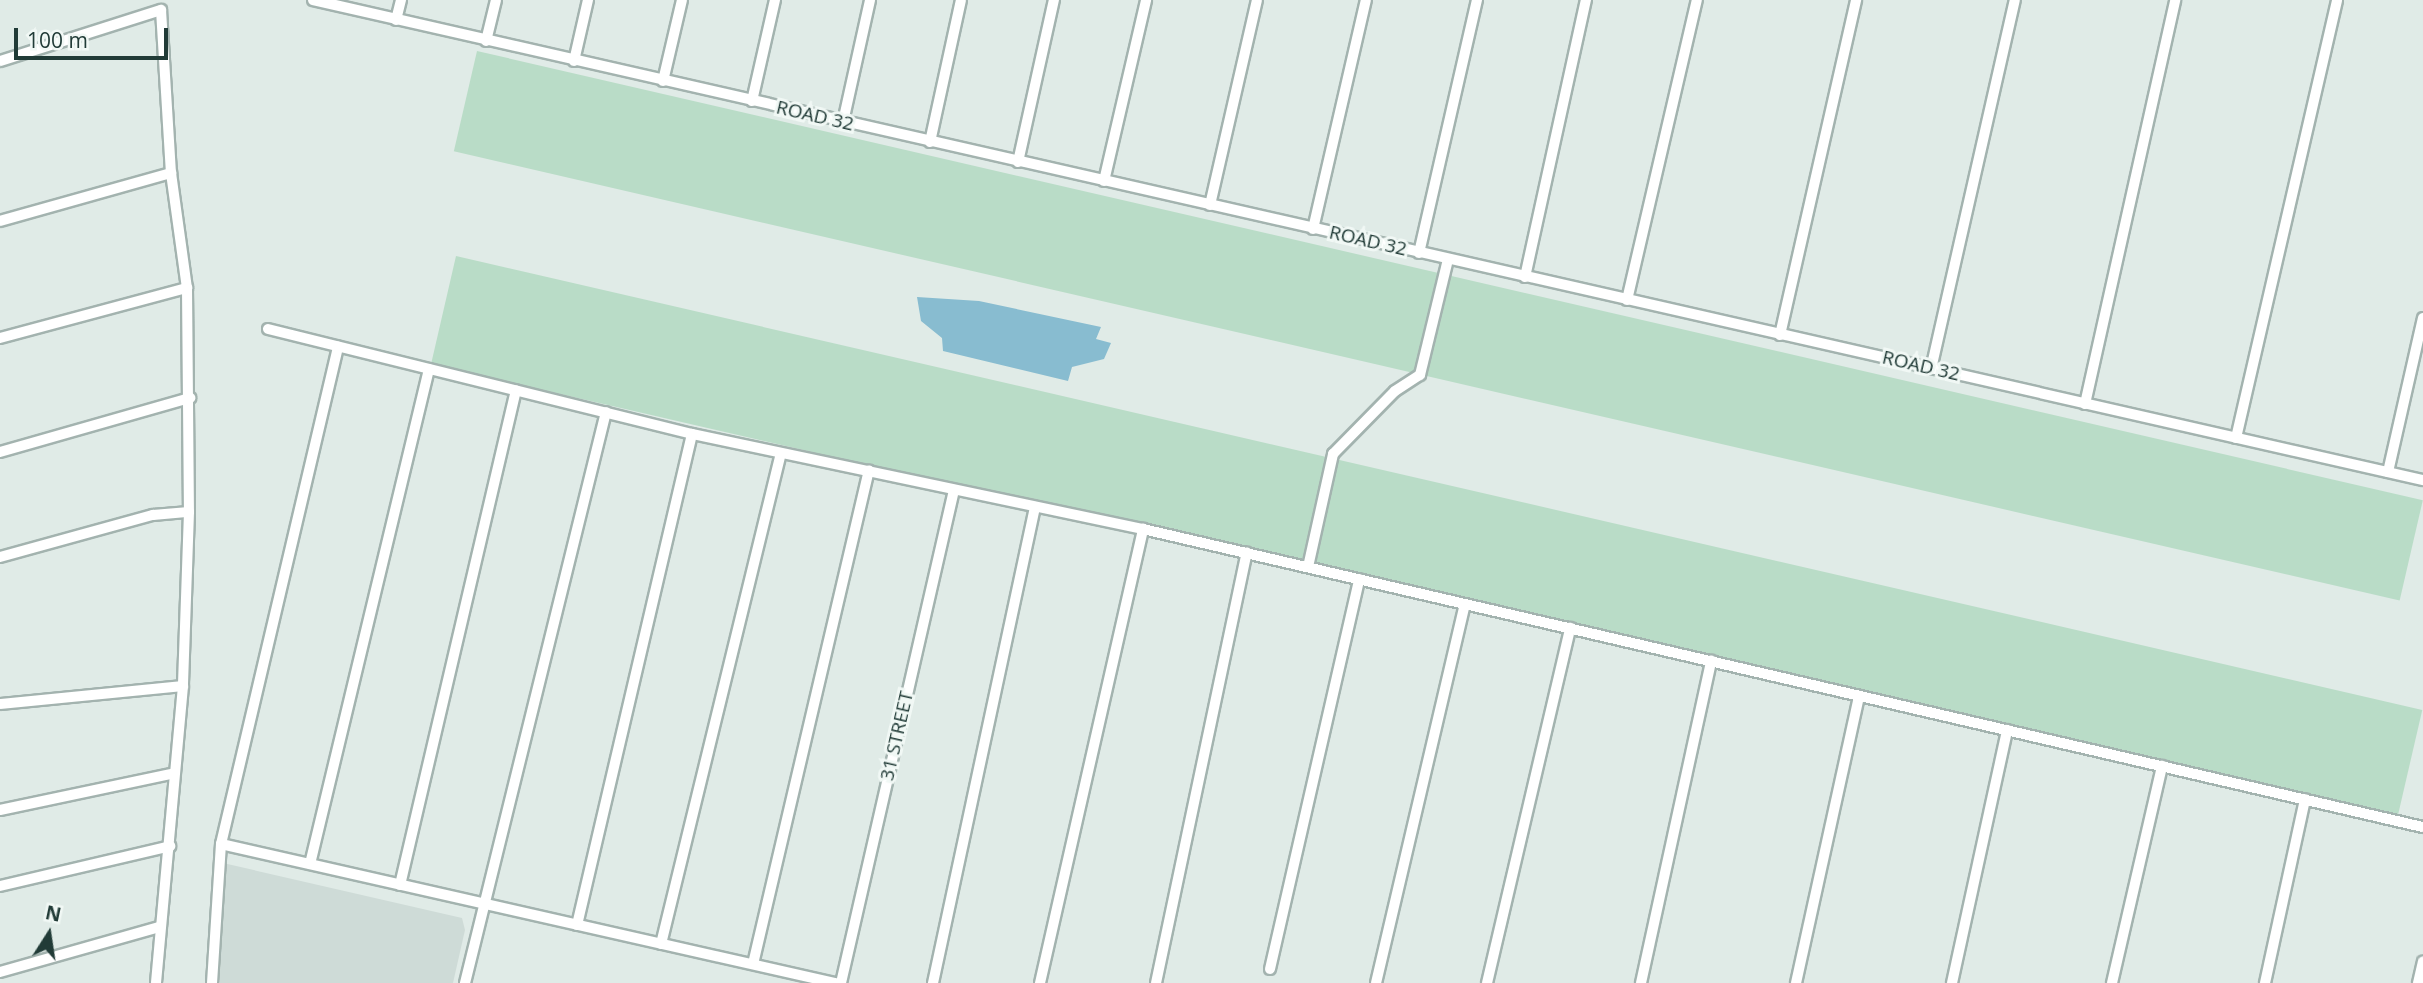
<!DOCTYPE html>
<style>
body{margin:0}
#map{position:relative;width:2423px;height:983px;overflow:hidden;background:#e0ebe7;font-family:"Open Sans",sans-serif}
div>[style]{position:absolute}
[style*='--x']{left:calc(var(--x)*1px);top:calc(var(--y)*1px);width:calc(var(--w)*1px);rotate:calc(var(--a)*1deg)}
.built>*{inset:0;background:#cedbd7}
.green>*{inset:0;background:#b9dcc7;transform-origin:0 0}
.water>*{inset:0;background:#88bcd0}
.roads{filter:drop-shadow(2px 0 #a3b3af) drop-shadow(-2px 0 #a3b3af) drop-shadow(0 2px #a3b3af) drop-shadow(0 -2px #a3b3af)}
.street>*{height:10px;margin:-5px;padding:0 5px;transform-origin:5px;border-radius:5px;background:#fff}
span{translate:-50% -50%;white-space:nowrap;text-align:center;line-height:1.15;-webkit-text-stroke:6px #f1f8f5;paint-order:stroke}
.street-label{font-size:19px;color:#213b37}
.north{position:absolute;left:14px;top:899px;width:70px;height:70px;-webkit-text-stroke:5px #f1f8f5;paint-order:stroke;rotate:12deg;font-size:19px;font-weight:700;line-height:28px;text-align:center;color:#213b37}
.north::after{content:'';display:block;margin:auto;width:24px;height:32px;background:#213b37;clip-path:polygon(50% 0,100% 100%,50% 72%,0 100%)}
.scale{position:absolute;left:14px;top:28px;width:154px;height:32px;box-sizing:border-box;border:4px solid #213b37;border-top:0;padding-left:9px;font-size:21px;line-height:24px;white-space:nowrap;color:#213b37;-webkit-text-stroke:5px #f1f8f5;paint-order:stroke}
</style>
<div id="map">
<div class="built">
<div style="clip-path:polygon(223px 863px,462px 918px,465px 930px,453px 983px,219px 983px)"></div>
</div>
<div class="green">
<div style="left:477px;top:51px;width:1997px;height:103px;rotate:13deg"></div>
<div style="left:456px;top:256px;width:2018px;height:111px;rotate:13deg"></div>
</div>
<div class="water">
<div style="clip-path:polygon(917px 297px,979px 301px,1101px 327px,1096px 339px,1111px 343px,1104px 359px,1072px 367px,1068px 381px,943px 351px,942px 338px,921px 321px)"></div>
</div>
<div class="roads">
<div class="street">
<div style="--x:313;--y:0;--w:2164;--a:12.82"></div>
<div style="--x:396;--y:20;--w:21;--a:-76"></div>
<div style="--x:486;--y:41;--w:42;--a:-76.3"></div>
<div style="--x:0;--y:61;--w:169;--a:-17.6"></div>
<div style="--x:161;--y:10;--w:163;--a:86.5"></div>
<div style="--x:171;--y:173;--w:116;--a:82.1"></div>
<div style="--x:187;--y:288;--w:224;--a:89.5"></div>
<div style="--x:189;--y:512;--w:174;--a:92"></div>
<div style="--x:183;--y:686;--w:298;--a:95.2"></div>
<div style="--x:574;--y:61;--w:63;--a:-77.1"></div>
<div style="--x:663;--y:81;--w:83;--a:-76.8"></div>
<div style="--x:752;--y:101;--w:104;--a:-77.2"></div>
<div style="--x:843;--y:122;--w:125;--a:-77.5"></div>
<div style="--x:930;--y:142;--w:145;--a:-77.7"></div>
<div style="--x:1018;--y:162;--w:166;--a:-77.5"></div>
<div style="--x:1104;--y:181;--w:186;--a:-76.9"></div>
<div style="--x:1210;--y:205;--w:210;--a:-77.1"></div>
<div style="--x:0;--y:221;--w:178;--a:-15.7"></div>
<div style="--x:1313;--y:229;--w:235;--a:-77"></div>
<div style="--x:1419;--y:253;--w:260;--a:-77.1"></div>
<div style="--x:1525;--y:277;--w:284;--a:-77.6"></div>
<div style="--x:1627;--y:300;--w:308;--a:-76.9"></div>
<div style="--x:268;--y:329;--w:437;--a:13.9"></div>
<div style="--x:692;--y:434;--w:461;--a:11.9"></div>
<div style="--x:1143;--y:529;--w:1314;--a:13.11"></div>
<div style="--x:1780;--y:335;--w:344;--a:-77.2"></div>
<div style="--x:0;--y:338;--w:194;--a:-15"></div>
<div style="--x:1931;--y:369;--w:378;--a:-77.2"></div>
<div style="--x:2085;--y:404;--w:414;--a:-77.4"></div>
<div style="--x:2236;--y:438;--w:449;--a:-77"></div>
<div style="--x:0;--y:452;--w:198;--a:-15.9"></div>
<div style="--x:2388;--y:472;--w:158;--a:-77.2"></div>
<div style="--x:0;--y:557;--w:159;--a:-15.4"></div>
<div style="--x:153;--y:515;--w:36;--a:-5"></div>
<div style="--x:1308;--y:567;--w:116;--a:-77.5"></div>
<div style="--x:1333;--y:454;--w:88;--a:-45.5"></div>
<div style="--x:1395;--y:391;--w:30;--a:-33"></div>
<div style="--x:1420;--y:375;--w:119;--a:-76.4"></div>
<div style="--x:0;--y:704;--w:184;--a:-5.6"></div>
<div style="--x:0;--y:810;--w:175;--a:-11.9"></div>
<div style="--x:221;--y:844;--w:630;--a:12.76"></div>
<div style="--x:310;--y:864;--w:509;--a:-76.48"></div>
<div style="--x:400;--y:885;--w:508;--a:-76.81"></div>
<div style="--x:0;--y:886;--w:175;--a:-13.2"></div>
<div style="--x:577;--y:925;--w:504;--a:-76.82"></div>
<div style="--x:661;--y:944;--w:505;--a:-76.27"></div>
<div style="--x:753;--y:964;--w:507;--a:-76.79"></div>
<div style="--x:1270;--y:969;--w:400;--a:-77.1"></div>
<div style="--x:0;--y:972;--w:165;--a:-15.8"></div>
<div style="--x:212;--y:983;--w:139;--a:-86.3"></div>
<div style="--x:221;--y:844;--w:511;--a:-76.75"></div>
<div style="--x:465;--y:983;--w:588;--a:-76.13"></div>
<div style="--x:841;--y:983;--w:506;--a:-77.09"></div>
<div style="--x:933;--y:983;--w:487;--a:-77.9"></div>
<div style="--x:1040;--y:983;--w:466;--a:-77.2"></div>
<div style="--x:1156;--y:983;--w:440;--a:-78.1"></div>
<div style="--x:1376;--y:983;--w:389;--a:-76.8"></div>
<div style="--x:1487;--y:983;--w:365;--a:-76.8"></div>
<div style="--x:1641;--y:983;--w:330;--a:-77.7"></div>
<div style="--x:1796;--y:983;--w:294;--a:-77.6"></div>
<div style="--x:1952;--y:983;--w:259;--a:-77.7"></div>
<div style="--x:2112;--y:983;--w:223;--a:-77"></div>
<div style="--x:2265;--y:983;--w:188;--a:-77.7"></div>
<div style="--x:2418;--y:983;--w:22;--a:-77"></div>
</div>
</div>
<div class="street-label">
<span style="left:815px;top:116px;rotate:13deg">ROAD 32</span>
<span style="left:1368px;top:241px;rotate:13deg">ROAD 32</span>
<span style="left:1921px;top:366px;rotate:13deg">ROAD 32</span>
<span style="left:897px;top:736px;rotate:-77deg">31 STREET</span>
</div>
<div class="north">N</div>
<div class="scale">100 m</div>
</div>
